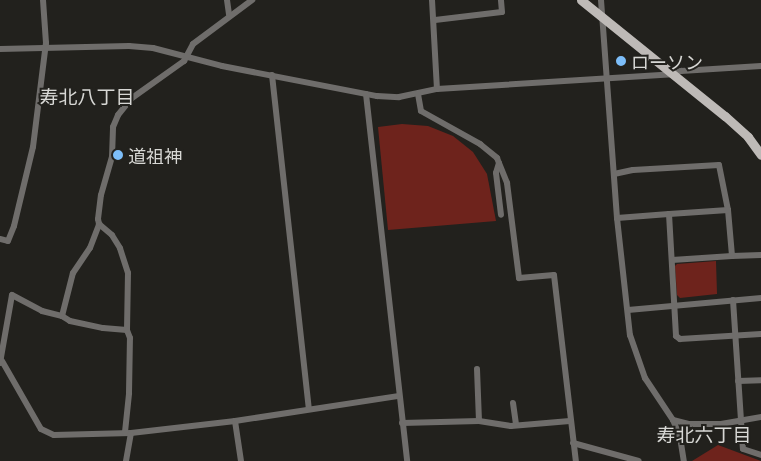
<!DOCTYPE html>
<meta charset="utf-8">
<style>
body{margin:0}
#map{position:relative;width:761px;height:461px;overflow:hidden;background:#22211d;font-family:Georgia,"Noto Sans JP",serif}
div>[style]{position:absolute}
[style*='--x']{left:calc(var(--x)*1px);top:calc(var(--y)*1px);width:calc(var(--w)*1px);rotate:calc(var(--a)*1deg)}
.green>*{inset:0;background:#6e231c}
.minor>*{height:6px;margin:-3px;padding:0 3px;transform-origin:3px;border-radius:3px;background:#6f6d6b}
.major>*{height:9px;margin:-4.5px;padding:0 4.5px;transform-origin:4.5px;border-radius:4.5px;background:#bebab7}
.dots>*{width:14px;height:14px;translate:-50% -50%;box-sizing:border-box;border:2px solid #22211d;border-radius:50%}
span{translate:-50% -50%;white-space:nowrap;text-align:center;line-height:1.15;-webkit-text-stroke:4px #22211d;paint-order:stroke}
.poi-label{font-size:18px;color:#d7d7d4}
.left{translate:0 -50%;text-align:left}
.neighbourhood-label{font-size:19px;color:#d7d7d4}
</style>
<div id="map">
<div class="green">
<div style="clip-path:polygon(402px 124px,428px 126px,453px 136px,473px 152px,487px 174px,496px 221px,388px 230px,378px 127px)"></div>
<div style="clip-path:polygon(716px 261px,717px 294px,680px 298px,677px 295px,675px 266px,677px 264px)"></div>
<div style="clip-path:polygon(718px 445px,761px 461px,692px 461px)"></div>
</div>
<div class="minor">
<div style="--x:227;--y:0;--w:15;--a:82"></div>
<div style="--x:432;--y:0;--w:89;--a:86.8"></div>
<div style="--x:601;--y:0;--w:219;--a:85.8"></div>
<div style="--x:617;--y:218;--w:118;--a:83.7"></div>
<div style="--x:630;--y:335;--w:46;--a:70.8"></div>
<div style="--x:645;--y:378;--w:50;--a:56.3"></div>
<div style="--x:673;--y:420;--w:18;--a:68"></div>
<div style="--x:680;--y:437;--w:24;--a:81"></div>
<div style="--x:435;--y:20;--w:67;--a:-6.8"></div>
<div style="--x:502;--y:12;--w:12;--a:-95"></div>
<div style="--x:0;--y:49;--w:129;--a:-1.3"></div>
<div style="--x:129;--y:46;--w:24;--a:5"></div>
<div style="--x:153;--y:48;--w:71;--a:14.6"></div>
<div style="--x:222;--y:66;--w:158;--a:11"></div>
<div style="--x:377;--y:96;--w:22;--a:3"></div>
<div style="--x:399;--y:97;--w:39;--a:-12"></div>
<div style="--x:437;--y:89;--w:236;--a:-3.6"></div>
<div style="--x:673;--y:74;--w:9;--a:-21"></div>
<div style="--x:681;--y:71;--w:80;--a:-3.6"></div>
<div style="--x:272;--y:75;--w:335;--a:83.7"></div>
<div style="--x:366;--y:94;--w:369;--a:83.6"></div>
<div style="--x:418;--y:94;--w:17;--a:80"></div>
<div style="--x:421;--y:111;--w:68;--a:29.2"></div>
<div style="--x:480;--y:144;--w:22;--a:39"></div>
<div style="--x:497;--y:158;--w:27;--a:68"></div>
<div style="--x:507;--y:183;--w:96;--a:82.8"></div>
<div style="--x:519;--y:278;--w:35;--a:-5"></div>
<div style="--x:554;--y:275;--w:187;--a:83.3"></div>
<div style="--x:499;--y:163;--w:10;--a:107"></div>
<div style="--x:496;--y:173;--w:42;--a:83.2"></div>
<div style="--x:614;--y:174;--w:19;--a:-12"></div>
<div style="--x:633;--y:170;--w:86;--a:-3.3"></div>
<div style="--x:719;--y:165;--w:46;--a:78.7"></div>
<div style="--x:728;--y:210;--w:46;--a:85"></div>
<div style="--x:732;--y:256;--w:29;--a:-2"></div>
<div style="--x:728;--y:210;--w:59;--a:176.1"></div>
<div style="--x:669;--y:214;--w:122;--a:86.7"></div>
<div style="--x:676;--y:336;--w:5;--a:37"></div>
<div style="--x:680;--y:339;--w:81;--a:-3.5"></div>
<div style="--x:617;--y:218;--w:52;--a:-4.4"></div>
<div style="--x:0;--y:239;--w:8;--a:14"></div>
<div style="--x:8;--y:241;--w:16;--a:-68"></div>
<div style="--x:14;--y:226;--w:81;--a:-76.5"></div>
<div style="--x:33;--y:147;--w:105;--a:-82.9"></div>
<div style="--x:46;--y:43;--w:43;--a:-94"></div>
<div style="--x:672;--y:260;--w:60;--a:-3.8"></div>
<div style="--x:733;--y:300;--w:149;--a:86.2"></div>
<div style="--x:743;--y:449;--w:19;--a:18"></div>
<div style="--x:628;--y:310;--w:134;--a:-5.2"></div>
<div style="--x:62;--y:316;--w:44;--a:-75.7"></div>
<div style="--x:73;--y:273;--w:30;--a:-56"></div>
<div style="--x:90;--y:248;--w:26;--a:-69"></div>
<div style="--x:2;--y:361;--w:78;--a:60.2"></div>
<div style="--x:41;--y:429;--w:14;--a:25"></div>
<div style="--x:54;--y:435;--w:77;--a:-1.5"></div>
<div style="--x:131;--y:433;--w:105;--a:-6.6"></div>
<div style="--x:235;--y:421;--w:166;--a:-8.7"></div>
<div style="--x:0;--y:363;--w:69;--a:-80"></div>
<div style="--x:12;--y:295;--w:34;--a:28"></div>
<div style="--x:42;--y:311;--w:21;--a:14"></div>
<div style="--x:62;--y:316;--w:9;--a:32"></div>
<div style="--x:70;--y:321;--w:34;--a:12"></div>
<div style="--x:103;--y:328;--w:24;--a:5"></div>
<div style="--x:477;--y:369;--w:52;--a:87.8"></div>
<div style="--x:738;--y:381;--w:23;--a:-2"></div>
<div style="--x:513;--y:403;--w:22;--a:82"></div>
<div style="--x:673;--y:420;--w:16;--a:14"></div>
<div style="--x:689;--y:424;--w:32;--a:0"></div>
<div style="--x:721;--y:424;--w:41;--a:-9.9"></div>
<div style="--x:235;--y:421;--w:40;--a:81.5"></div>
<div style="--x:402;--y:423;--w:77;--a:-1.5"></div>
<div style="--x:479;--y:421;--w:32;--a:9"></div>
<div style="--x:511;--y:426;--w:59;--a:-4.8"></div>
<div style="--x:125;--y:432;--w:39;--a:-84"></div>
<div style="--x:129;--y:393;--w:55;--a:-89"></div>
<div style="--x:130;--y:338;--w:9;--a:-111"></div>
<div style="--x:127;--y:330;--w:57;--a:-89"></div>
<div style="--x:128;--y:273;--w:26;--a:-108"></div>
<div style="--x:120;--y:248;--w:15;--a:-122"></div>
<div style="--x:112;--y:235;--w:17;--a:-140"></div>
<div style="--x:99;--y:224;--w:5;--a:-101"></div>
<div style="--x:98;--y:219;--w:24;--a:-83"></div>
<div style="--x:101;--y:195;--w:40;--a:-74"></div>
<div style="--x:112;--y:157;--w:30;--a:-88"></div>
<div style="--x:113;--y:127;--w:13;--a:-67"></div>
<div style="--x:118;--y:115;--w:22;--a:-51"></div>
<div style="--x:132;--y:98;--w:64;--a:-35.4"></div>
<div style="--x:184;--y:61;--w:19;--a:-62"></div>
<div style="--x:193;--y:44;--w:74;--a:-36.7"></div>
<div style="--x:573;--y:443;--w:68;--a:15.3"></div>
<div style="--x:126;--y:461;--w:28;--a:-80"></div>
</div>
<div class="major">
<div style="--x:581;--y:0;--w:185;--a:38.9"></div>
<div style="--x:725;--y:116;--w:31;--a:42"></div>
<div style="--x:748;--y:137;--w:22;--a:54"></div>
</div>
<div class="dots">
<div style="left:621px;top:61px;background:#7dbef9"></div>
<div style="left:118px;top:155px;background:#7dbef9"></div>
</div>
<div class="poi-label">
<span class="left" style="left:631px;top:61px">ローソン</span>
<span class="left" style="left:128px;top:155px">道祖神</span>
</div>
<div class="neighbourhood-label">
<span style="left:87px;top:96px">寿北八丁目</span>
<span style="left:704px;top:434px">寿北六丁目</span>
</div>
</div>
